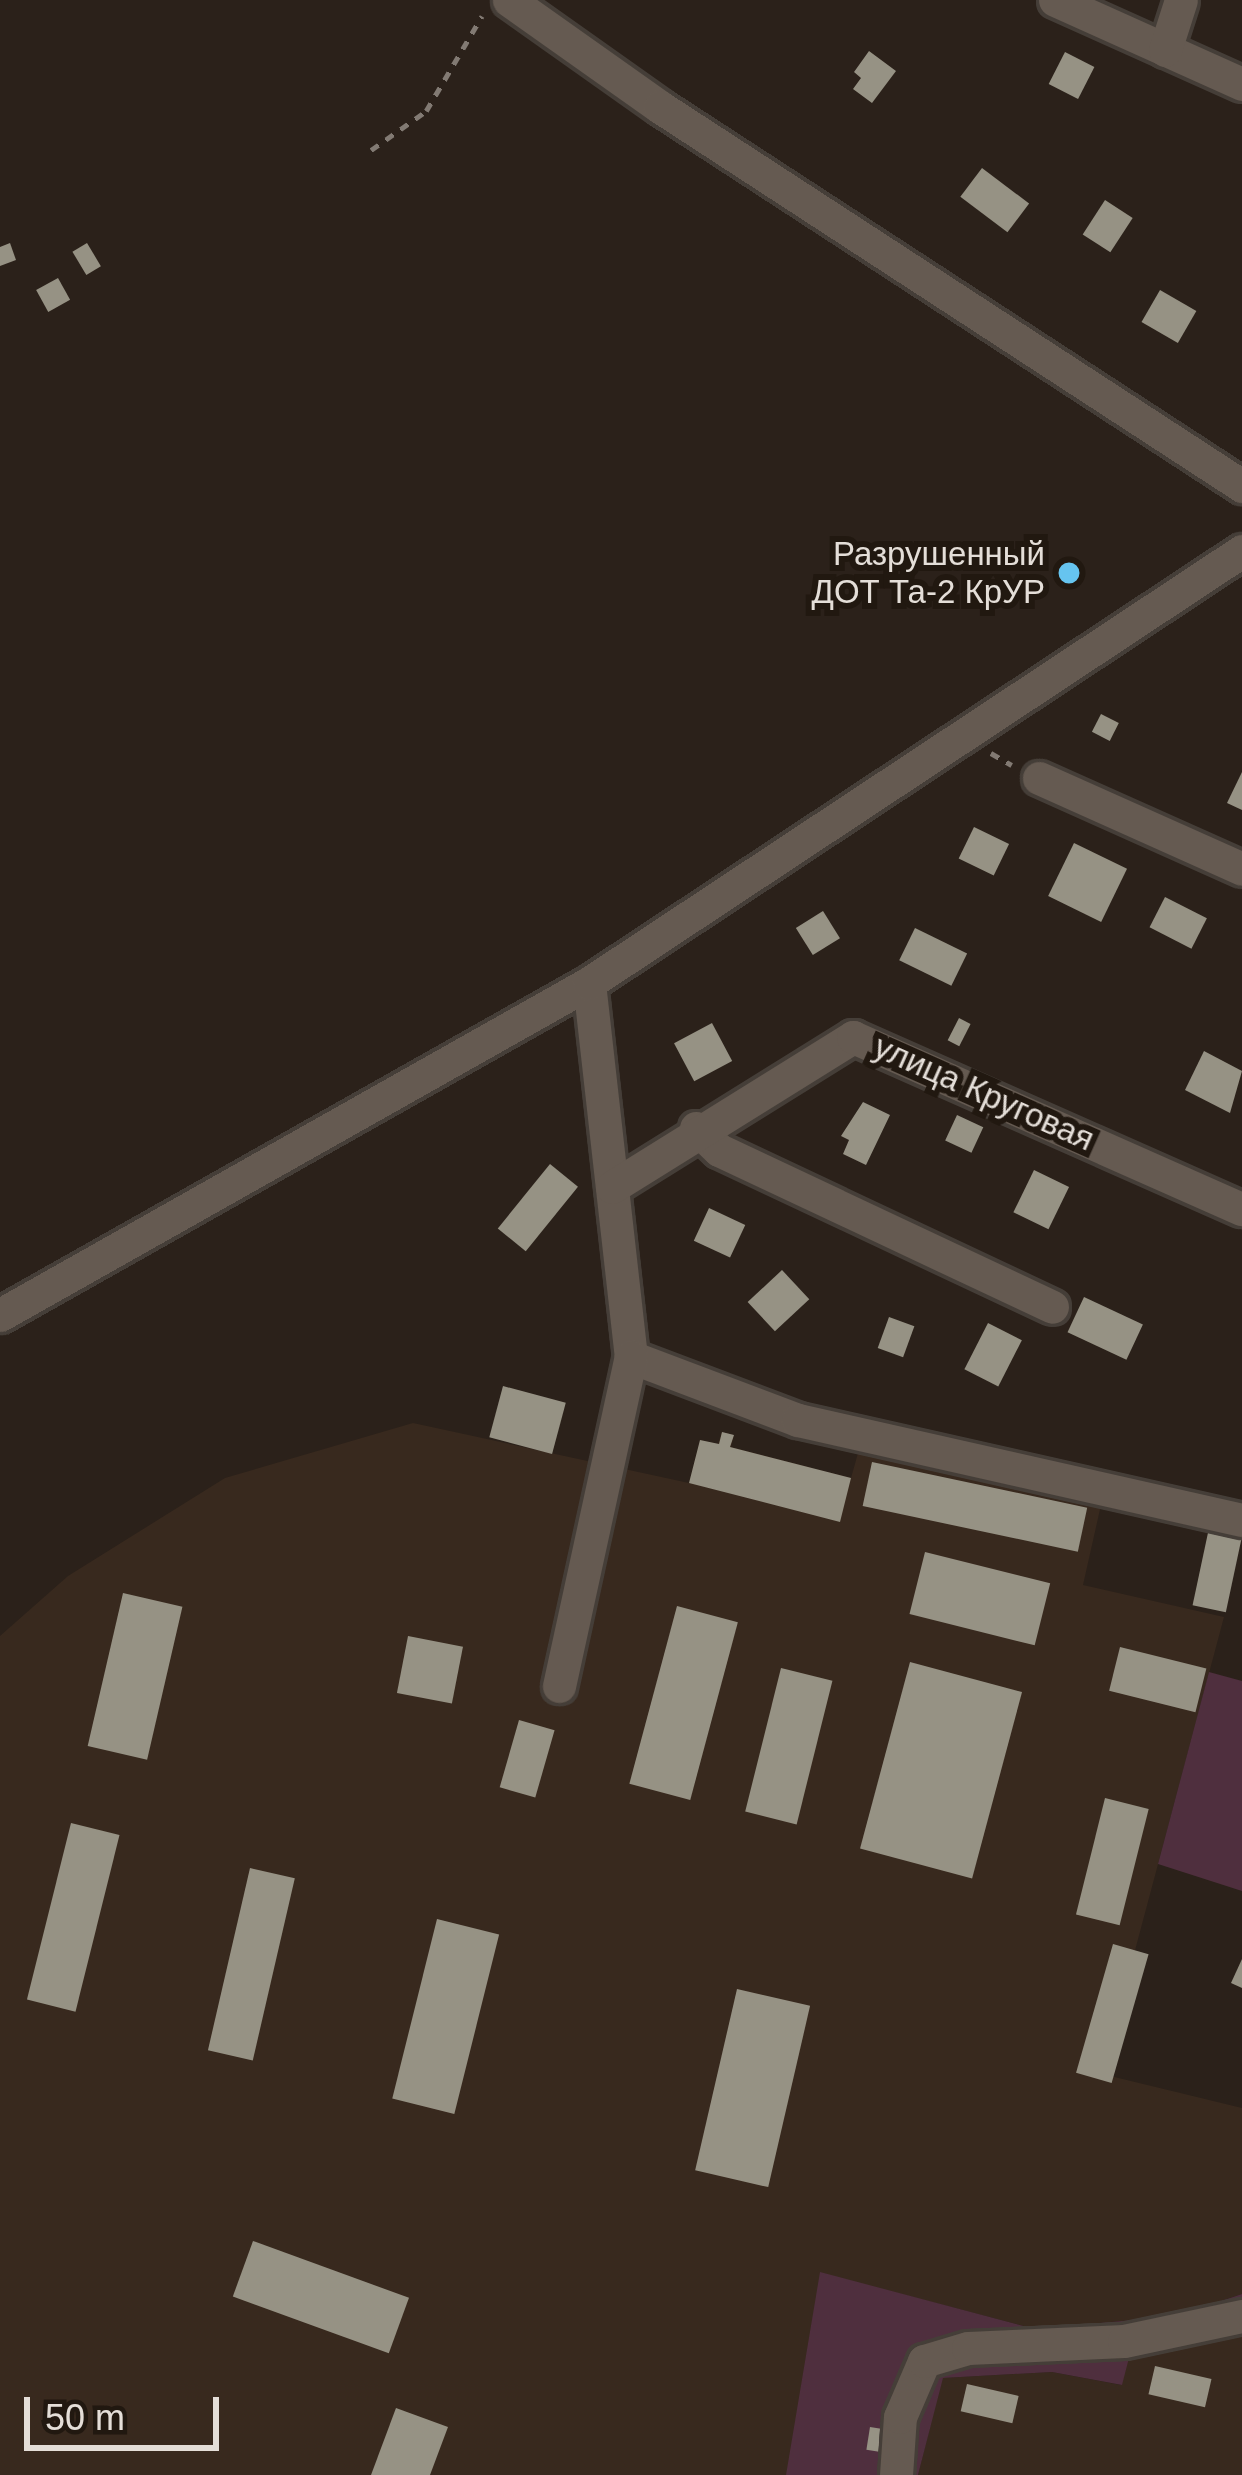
<!DOCTYPE html>
<meta charset="utf-8">
<style>
body{margin:0}
#map{position:relative;width:1242px;height:2475px;overflow:hidden;background:#2b211a;font-family:Arial,sans-serif}
div>[style]{position:absolute}
[style*='--x']{left:calc(var(--x)*1px);top:calc(var(--y)*1px);width:calc(var(--w)*1px);rotate:calc(var(--a)*1deg)}
.built>*{inset:0;background:#38291e}
.green>*{inset:0;background:#4f2f3e}
.building>*{inset:0;background:#969284;transform-origin:0 0}
.path>*{height:4.5px;margin-top:-2.25px;transform-origin:0;background:repeating-linear-gradient(90deg,#827a73 0 9px,transparent 0 18px)}
.roads{filter:drop-shadow(3px 0 #453e38) drop-shadow(-3px 0 #453e38) drop-shadow(0 3px #453e38) drop-shadow(0 -3px #453e38)}
.minor>*{height:33px;margin:-16.5px;padding:0 16.5px;transform-origin:16.5px;border-radius:16.5px;background:#655a51}
.dots>*{width:33px;height:33px;translate:-50% -50%;box-sizing:border-box;border:6px solid #211810;border-radius:50%}
span{translate:-50% -50%;white-space:nowrap;text-align:center;line-height:1.15;-webkit-text-stroke:12px #211810;paint-order:stroke}
.poi-label{font-size:33px;color:#e4ded8}
.right{translate:-100% -50%;text-align:right}
.street-label{font-size:33px;color:#e4ded8}
.scale{position:absolute;left:24px;top:2397px;width:195px;height:54px;box-sizing:border-box;border:6px solid #e4ded8;border-top:0;padding-left:15px;font-size:36px;line-height:42px;white-space:nowrap;color:#e4ded8;-webkit-text-stroke:9px #211810;paint-order:stroke}
</style>
<div id="map">
<div class="built">
<div style="clip-path:polygon(413px 1423px,689px 1483px,700px 1440px,718px 1444px,722px 1432px,734px 1435px,731px 1447px,851px 1478px,858px 1453px,1101px 1505px,1083px 1585px,1224px 1617px,1102px 2074px,1242px 2108px,1242px 2294px,1176px 2316px,1035px 2329px,847px 2280px,812px 2475px,0 2475px,0 1636px,68px 1576px,225px 1478px)"></div>
<div style="clip-path:polygon(1242px 2319px,1242px 2475px,918px 2475px,942px 2378px,1052px 2372px,1121px 2385px,1129px 2354px)"></div>
</div>
<div class="green">
<div style="clip-path:polygon(1209px 1672px,1242px 1681px,1242px 1891px,1158px 1864px)"></div>
<div style="clip-path:polygon(820px 2272px,1035px 2329px,1176px 2316px,1242px 2294px,1242px 2319px,1130px 2354px,1122px 2385px,1052px 2372px,943px 2378px,918px 2475px,786px 2475px)"></div>
</div>
<div class="building">
<div style="clip-path:polygon(869px 51px,896px 71px,872px 103px,853px 89px,861px 78px,854px 72px)"></div>
<div style="left:1065px;top:52px;width:33px;height:36px;rotate:27deg"></div>
<div style="left:982px;top:168px;width:59px;height:36px;rotate:37deg"></div>
<div style="left:1105px;top:200px;width:33px;height:41px;rotate:33deg"></div>
<div style="clip-path:polygon(10px 243px,16px 260px,0 266px,0 247px)"></div>
<div style="left:87px;top:243px;width:27px;height:17px;rotate:59deg"></div>
<div style="left:58px;top:278px;width:25px;height:25px;rotate:61deg"></div>
<div style="left:1160px;top:290px;width:42px;height:37px;rotate:30deg"></div>
<div style="left:1101px;top:714px;width:20px;height:20px;rotate:27deg"></div>
<div style="clip-path:polygon(1242px 772px,1242px 810px,1227px 803px)"></div>
<div style="left:974px;top:827px;width:39px;height:35px;rotate:26deg"></div>
<div style="left:1074px;top:843px;width:59px;height:59px;rotate:26deg"></div>
<div style="left:1165px;top:897px;width:47px;height:34px;rotate:27deg"></div>
<div style="left:823px;top:911px;width:32px;height:32px;rotate:58deg"></div>
<div style="left:915px;top:928px;width:58px;height:36px;rotate:26deg"></div>
<div style="left:959px;top:1018px;width:13px;height:25px;rotate:27deg"></div>
<div style="left:712px;top:1023px;width:43px;height:43px;rotate:62deg"></div>
<div style="clip-path:polygon(1204px 1051px,1242px 1071px,1230px 1113px,1185px 1090px)"></div>
<div style="clip-path:polygon(863px 1102px,890px 1115px,866px 1165px,843px 1154px,849px 1140px,841px 1136px)"></div>
<div style="left:957px;top:1115px;width:29px;height:28px;rotate:25deg"></div>
<div style="left:550px;top:1164px;width:36px;height:83px;rotate:39deg"></div>
<div style="left:1034px;top:1170px;width:39px;height:47px;rotate:26deg"></div>
<div style="left:709px;top:1208px;width:40px;height:36px;rotate:25deg"></div>
<div style="left:782px;top:1270px;width:40px;height:47px;rotate:47deg"></div>
<div style="left:1084px;top:1297px;width:65px;height:39px;rotate:25deg"></div>
<div style="left:889px;top:1317px;width:27px;height:33px;rotate:20deg"></div>
<div style="left:988px;top:1323px;width:38px;height:52px;rotate:27deg"></div>
<div style="left:503px;top:1386px;width:65px;height:53px;rotate:15deg"></div>
<div style="clip-path:polygon(722px 1432px,734px 1435px,730px 1447px,851px 1478px,840px 1522px,689px 1483px,700px 1440px,719px 1444px)"></div>
<div style="left:872px;top:1462px;width:220px;height:45px;rotate:12deg"></div>
<div style="left:1209px;top:1528px;width:34px;height:79px;rotate:12deg"></div>
<div style="left:925px;top:1552px;width:129px;height:64px;rotate:14deg"></div>
<div style="left:123px;top:1593px;width:61px;height:157px;rotate:13deg"></div>
<div style="left:677px;top:1606px;width:63px;height:184px;rotate:15deg"></div>
<div style="left:408px;top:1636px;width:56px;height:58px;rotate:11deg"></div>
<div style="left:1120px;top:1647px;width:89px;height:45px;rotate:14deg"></div>
<div style="left:910px;top:1662px;width:116px;height:193px;rotate:15deg"></div>
<div style="left:781px;top:1668px;width:53px;height:148px;rotate:14deg"></div>
<div style="left:519px;top:1720px;width:37px;height:70px;rotate:16deg"></div>
<div style="left:1105px;top:1798px;width:45px;height:120px;rotate:14deg"></div>
<div style="left:71px;top:1823px;width:50px;height:182px;rotate:14deg"></div>
<div style="left:250px;top:1868px;width:46px;height:187px;rotate:13deg"></div>
<div style="left:437px;top:1919px;width:64px;height:185px;rotate:14deg"></div>
<div style="left:1113px;top:1944px;width:37px;height:134px;rotate:16deg"></div>
<div style="clip-path:polygon(1242px 1959px,1242px 1988px,1231px 1983px)"></div>
<div style="left:737px;top:1989px;width:75px;height:186px;rotate:13deg"></div>
<div style="left:253px;top:2241px;width:166px;height:59px;rotate:20deg"></div>
<div style="left:1155px;top:2366px;width:58px;height:29px;rotate:13deg"></div>
<div style="left:967px;top:2384px;width:53px;height:28px;rotate:13deg"></div>
<div style="clip-path:polygon(396px 2408px,448px 2427px,430px 2475px,371px 2475px)"></div>
<div style="left:870px;top:2427px;width:24px;height:23px;rotate:9deg"></div>
</div>
<div class="path">
<div style="--x:371;--y:150;--w:67;--a:-35.3"></div>
<div style="--x:426;--y:111;--w:110;--a:-59.5"></div>
<div style="--x:991;--y:753;--w:24;--a:30"></div>
</div>
<div class="roads">
<div class="minor">
<div style="--x:509;--y:0;--w:185;--a:35.3"></div>
<div style="--x:660;--y:107;--w:695;--a:33.07"></div>
<div style="--x:1055;--y:0;--w:205;--a:24.2"></div>
<div style="--x:1165;--y:50;--w:52;--a:-72.3"></div>
<div style="--x:1039;--y:778;--w:222;--a:24.1"></div>
<div style="--x:589;--y:983;--w:376;--a:83.6"></div>
<div style="--x:631;--y:1357;--w:178;--a:20.7"></div>
<div style="--x:798;--y:1420;--w:455;--a:12.7"></div>
<div style="--x:696;--y:1128;--w:32;--a:44"></div>
<div style="--x:719;--y:1150;--w:368;--a:25.2"></div>
<div style="--x:612;--y:1187;--w:284;--a:-31.9"></div>
<div style="--x:853;--y:1037;--w:425;--a:23.9"></div>
<div style="--x:0;--y:1315;--w:676;--a:-29.41"></div>
<div style="--x:589;--y:983;--w:783;--a:-33.49"></div>
<div style="--x:559;--y:1686;--w:337;--a:-77.7"></div>
<div style="--x:896;--y:2475;--w:58;--a:-86.1"></div>
<div style="--x:900;--y:2417;--w:61;--a:-66.8"></div>
<div style="--x:924;--y:2361;--w:46;--a:-16.5"></div>
<div style="--x:968;--y:2348;--w:156;--a:-2.6"></div>
<div style="--x:1124;--y:2341;--w:121;--a:-12"></div>
</div>
</div>
<div class="dots">
<div style="left:1069px;top:573px;background:#66c4ef"></div>
</div>
<div class="poi-label">
<span class="right" style="left:1045px;top:573px">Разрушенный<br>ДОТ Та-2 КрУР</span>
</div>
<div class="street-label">
<span style="left:984px;top:1093px;rotate:24deg">улица Круговая</span>
</div>
<div class="scale">50 m</div>
</div>
